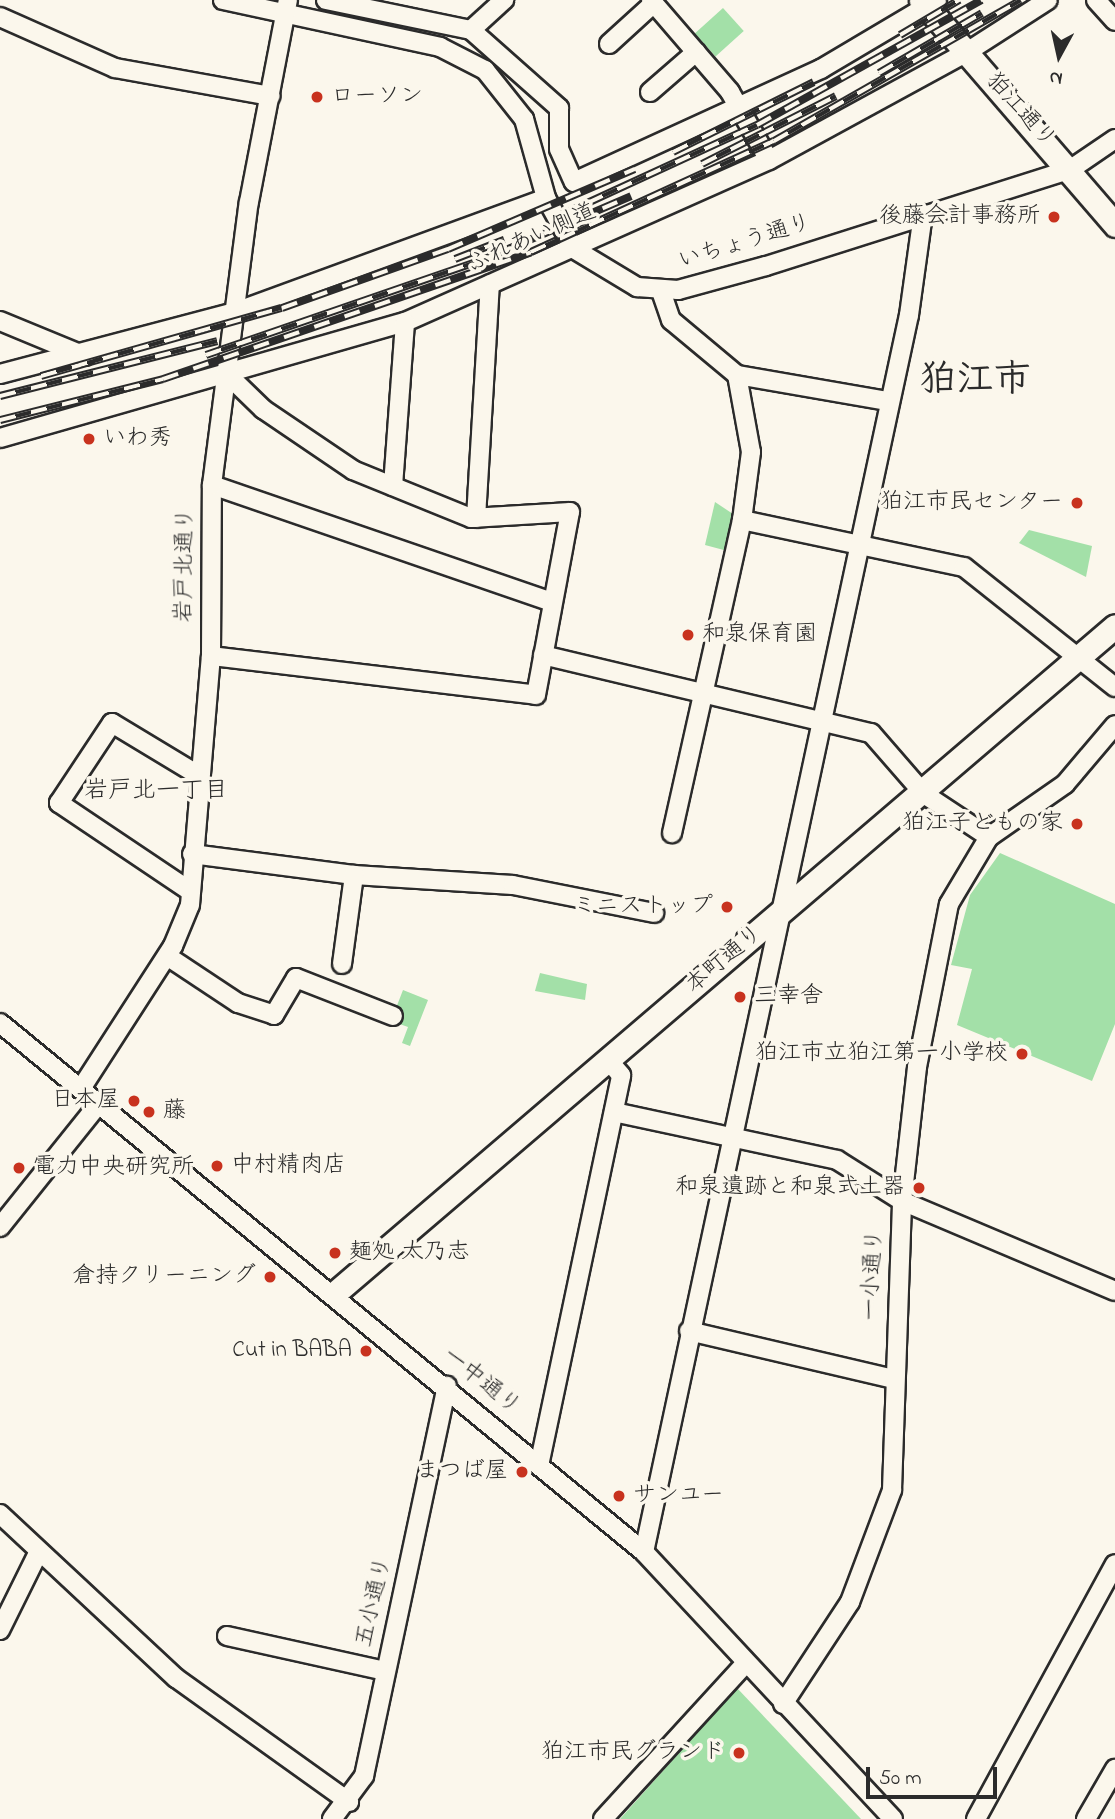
<!DOCTYPE html>
<meta charset="utf-8">
<style>
body{margin:0}
#map{position:relative;width:1115px;height:1819px;overflow:hidden;background:#fbf7ec;font-family:"Indie Flower","Klee One",sans-serif}
div>[style]{position:absolute}
[style*='--x']{left:calc(var(--x)*1px);top:calc(var(--y)*1px);width:calc(var(--w)*1px);rotate:calc(var(--a)*1deg)}
.green>*{inset:0;background:#a3e0a8;transform-origin:0 0}
.roads{filter:drop-shadow(2px 0 #2b2b2b) drop-shadow(-2px 0 #2b2b2b) drop-shadow(0 2px #2b2b2b) drop-shadow(0 -2px #2b2b2b)}
.minor>*{height:18px;margin:-9px;padding:0 9px;transform-origin:9px;border-radius:9px;background:#fbf7ec}
.major>*{height:23px;margin:-11.5px;padding:0 11.5px;transform-origin:11.5px;border-radius:11.5px;background:#fbf7ec}
.rail>*{height:8px;margin-top:-4px;transform-origin:0;background:repeating-linear-gradient(90deg,#fbf7ec 0 16px,#2b2b2b 0 32px);box-sizing:border-box;border-block:2px solid #2b2b2b}
.dots>*{width:19px;height:19px;translate:-50% -50%;box-sizing:border-box;border:4px solid #fbf7ec;border-radius:50%}
span{translate:-50% -50%;white-space:nowrap;text-align:center;line-height:1.15;-webkit-text-stroke:7px #fbf7ec;paint-order:stroke}
.poi-label{font-size:23px;color:#2b2b2b}
.left{translate:0 -50%;text-align:left}
.right{translate:-100% -50%;text-align:right}
.street-label{font-size:23px;color:#2b2b2b}
.neighbourhood-label{font-size:24px;color:#2b2b2b}
.town-label{font-size:37px;color:#2b2b2b;font-weight:700}
.north{position:absolute;left:1024px;top:21px;width:70px;height:70px;-webkit-text-stroke:5px #fbf7ec;paint-order:stroke;rotate:188deg;font-size:19px;font-weight:700;line-height:28px;text-align:center;color:#2b2b2b}
.north::after{content:'';display:block;margin:auto;width:24px;height:32px;background:#2b2b2b;clip-path:polygon(50% 0,100% 100%,50% 72%,0 100%)}
.scale{position:absolute;left:866px;top:1767px;width:131px;height:32px;box-sizing:border-box;border:4px solid #2b2b2b;border-top:0;padding-left:9px;font-size:21px;line-height:24px;white-space:nowrap;color:#2b2b2b;-webkit-text-stroke:5px #fbf7ec;paint-order:stroke}
</style>
<div id="map">
<div class="green">
<div style="left:723px;top:8px;width:31px;height:38px;rotate:48deg"></div>
<div style="clip-path:polygon(715px 502px,742px 520px,735px 553px,705px 545px)"></div>
<div style="clip-path:polygon(1029px 530px,1092px 546px,1086px 577px,1019px 543px)"></div>
<div style="clip-path:polygon(1000px 853px,1115px 904px,1115px 1024px,1092px 1081px,957px 1025px,972px 969px,951px 965px,970px 895px)"></div>
<div style="clip-path:polygon(540px 973px,587px 984px,585px 1000px,535px 991px)"></div>
<div style="clip-path:polygon(403px 990px,428px 1000px,410px 1046px,402px 1043px,408px 1027px,391px 1021px)"></div>
<div style="clip-path:polygon(737px 1688px,861px 1819px,620px 1819px)"></div>
</div>
<div class="roads">
<div class="minor">
<div style="--x:223;--y:0;--w:222;--a:12.2"></div>
<div style="--x:440;--y:47;--w:51;--a:27.1"></div>
<div style="--x:485;--y:70;--w:63;--a:51.5"></div>
<div style="--x:524;--y:119;--w:82;--a:74.4"></div>
<div style="--x:546;--y:198;--w:58;--a:61.2"></div>
<div style="--x:574;--y:249;--w:74;--a:31.1"></div>
<div style="--x:637;--y:287;--w:41;--a:4.2"></div>
<div style="--x:678;--y:290;--w:91;--a:-15.3"></div>
<div style="--x:766;--y:266;--w:320;--a:-17.6"></div>
<div style="--x:1071;--y:169;--w:53;--a:-34.3"></div>
<div style="--x:326;--y:0;--w:148;--a:11.7"></div>
<div style="--x:471;--y:30;--w:45;--a:-42.3"></div>
<div style="--x:651;--y:0;--w:121;--a:49.3"></div>
<div style="--x:730;--y:92;--w:78;--a:60.2"></div>
<div style="--x:1096;--y:0;--w:28;--a:48"></div>
<div style="--x:0;--y:17;--w:126;--a:23.9"></div>
<div style="--x:115;--y:68;--w:158;--a:10.2"></div>
<div style="--x:471;--y:30;--w:118;--a:41.6"></div>
<div style="--x:559;--y:108;--w:41;--a:90"></div>
<div style="--x:559;--y:149;--w:36;--a:66"></div>
<div style="--x:574;--y:182;--w:272;--a:-24.6"></div>
<div style="--x:821;--y:69;--w:135;--a:-30.7"></div>
<div style="--x:609;--y:44;--w:61;--a:-42.3"></div>
<div style="--x:650;--y:92;--w:61;--a:-41"></div>
<div style="--x:661;--y:291;--w:31;--a:71"></div>
<div style="--x:671;--y:320;--w:86;--a:39.8"></div>
<div style="--x:737;--y:375;--w:78;--a:79.7"></div>
<div style="--x:751;--y:452;--w:69;--a:97.5"></div>
<div style="--x:742;--y:520;--w:321;--a:102.6"></div>
<div style="--x:0;--y:321;--w:92;--a:22.4"></div>
<div style="--x:0;--y:374;--w:243;--a:-14.8"></div>
<div style="--x:235;--y:312;--w:331;--a:-20.1"></div>
<div style="--x:737;--y:375;--w:153;--a:9.8"></div>
<div style="--x:0;--y:438;--w:421;--a:-16"></div>
<div style="--x:405;--y:322;--w:398;--a:-24"></div>
<div style="--x:769;--y:160;--w:226;--a:-28.6"></div>
<div style="--x:967;--y:52;--w:96;--a:-32.7"></div>
<div style="--x:212;--y:485;--w:359;--a:19"></div>
<div style="--x:393;--y:486;--w:164;--a:-85.8"></div>
<div style="--x:476;--y:518;--w:234;--a:-86.6"></div>
<div style="--x:742;--y:520;--w:227;--a:12"></div>
<div style="--x:964;--y:567;--w:193;--a:38.5"></div>
<div style="--x:543;--y:655;--w:337;--a:13.4"></div>
<div style="--x:871;--y:733;--w:81;--a:49"></div>
<div style="--x:924;--y:794;--w:78;--a:33.5"></div>
<div style="--x:211;--y:656;--w:327;--a:6.8"></div>
<div style="--x:536;--y:695;--w:186;--a:-79.5"></div>
<div style="--x:570;--y:512;--w:99;--a:176.5"></div>
<div style="--x:471;--y:518;--w:127;--a:-157.9"></div>
<div style="--x:353;--y:470;--w:109;--a:-145.9"></div>
<div style="--x:263;--y:409;--w:46;--a:-135.9"></div>
<div style="--x:192;--y:854;--w:163;--a:7.4"></div>
<div style="--x:354;--y:875;--w:159;--a:3.6"></div>
<div style="--x:513;--y:885;--w:144;--a:11.2"></div>
<div style="--x:190;--y:891;--w:158;--a:-146.1"></div>
<div style="--x:59;--y:803;--w:96;--a:-56.5"></div>
<div style="--x:112;--y:723;--w:103;--a:31.1"></div>
<div style="--x:167;--y:956;--w:85;--a:33.5"></div>
<div style="--x:238;--y:1003;--w:38;--a:18"></div>
<div style="--x:274;--y:1015;--w:43;--a:-59.3"></div>
<div style="--x:296;--y:978;--w:104;--a:21.4"></div>
<div style="--x:342;--y:964;--w:90;--a:-82.3"></div>
<div style="--x:0;--y:1023;--w:833;--a:39.4"></div>
<div style="--x:644;--y:1552;--w:365;--a:47"></div>
<div style="--x:82;--y:1087;--w:168;--a:-57.2"></div>
<div style="--x:173;--y:946;--w:44;--a:-67.5"></div>
<div style="--x:190;--y:905;--w:250;--a:-85.2"></div>
<div style="--x:211;--y:656;--w:171;--a:-89.7"></div>
<div style="--x:212;--y:485;--w:285;--a:-82.6"></div>
<div style="--x:249;--y:202;--w:206;--a:-79.1"></div>
<div style="--x:614;--y:1112;--w:228;--a:12.1"></div>
<div style="--x:837;--y:1160;--w:77;--a:32.2"></div>
<div style="--x:902;--y:1201;--w:231;--a:22.9"></div>
<div style="--x:0;--y:1227;--w:160;--a:-51.3"></div>
<div style="--x:689;--y:1331;--w:210;--a:13.2"></div>
<div style="--x:540;--y:1461;--w:394;--a:-78.1"></div>
<div style="--x:621;--y:1075;--w:21;--a:-131"></div>
<div style="--x:0;--y:1514;--w:241;--a:43"></div>
<div style="--x:176;--y:1678;--w:213;--a:35.6"></div>
<div style="--x:644;--y:1552;--w:1265;--a:-77.91"></div>
<div style="--x:909;--y:315;--w:102;--a:-82.1"></div>
<div style="--x:0;--y:1630;--w:84;--a:-63.7"></div>
<div style="--x:227;--y:1636;--w:162;--a:12.5"></div>
<div style="--x:783;--y:1704;--w:122;--a:-56.7"></div>
<div style="--x:850;--y:1602;--w:120;--a:-69.4"></div>
<div style="--x:892;--y:1490;--w:289;--a:-88"></div>
<div style="--x:902;--y:1201;--w:135;--a:-83.6"></div>
<div style="--x:917;--y:1067;--w:166;--a:-78.9"></div>
<div style="--x:949;--y:904;--w:78;--a:-59.2"></div>
<div style="--x:989;--y:837;--w:93;--a:-34.9"></div>
<div style="--x:1065;--y:784;--w:77;--a:-49.7"></div>
<div style="--x:332;--y:1819;--w:54;--a:-53.3"></div>
<div style="--x:364;--y:1776;--w:399;--a:-78"></div>
<div style="--x:603;--y:1819;--w:210;--a:-47.5"></div>
<div style="--x:976;--y:1819;--w:290;--a:-61.4"></div>
<div style="--x:1086;--y:1819;--w:58;--a:-59.9"></div>
</div>
<div class="major">
<div style="--x:921;--y:0;--w:297;--a:49.2"></div>
<div style="--x:335;--y:1293;--w:1026;--a:-40.53"></div>
</div>
</div>
<div class="rail">
<div style="--x:900;--y:35;--w:69;--a:-30.7"></div>
<div style="--x:879;--y:73;--w:119;--a:-30.2"></div>
<div style="--x:673;--y:152;--w:157;--a:-26.4"></div>
<div style="--x:702;--y:164;--w:150;--a:-26.9"></div>
<div style="--x:559;--y:216;--w:218;--a:-24.7"></div>
<div style="--x:757;--y:125;--w:257;--a:-29.1"></div>
<div style="--x:455;--y:259;--w:53;--a:-21.2"></div>
<div style="--x:206;--y:355;--w:295;--a:-19"></div>
<div style="--x:485;--y:259;--w:159;--a:-23.3"></div>
<div style="--x:41;--y:376;--w:250;--a:-15.8"></div>
<div style="--x:282;--y:308;--w:176;--a:-19.6"></div>
<div style="--x:448;--y:249;--w:203;--a:-23.2"></div>
<div style="--x:0;--y:396;--w:224;--a:-14.2"></div>
<div style="--x:0;--y:420;--w:168;--a:-14.1"></div>
<div style="--x:163;--y:379;--w:389;--a:-19"></div>
<div style="--x:531;--y:252;--w:267;--a:-24.6"></div>
<div style="--x:774;--y:141;--w:284;--a:-29.7"></div>
</div>
<div class="dots">
<div style="left:317px;top:97px;background:#c8321e"></div>
<div style="left:1054px;top:217px;background:#c8321e"></div>
<div style="left:89px;top:439px;background:#c8321e"></div>
<div style="left:1077px;top:503px;background:#c8321e"></div>
<div style="left:688px;top:635px;background:#c8321e"></div>
<div style="left:1077px;top:824px;background:#c8321e"></div>
<div style="left:727px;top:907px;background:#c8321e"></div>
<div style="left:740px;top:997px;background:#c8321e"></div>
<div style="left:1022px;top:1054px;background:#c8321e"></div>
<div style="left:134px;top:1101px;background:#c8321e"></div>
<div style="left:149px;top:1112px;background:#c8321e"></div>
<div style="left:217px;top:1166px;background:#c8321e"></div>
<div style="left:19px;top:1168px;background:#c8321e"></div>
<div style="left:919px;top:1188px;background:#c8321e"></div>
<div style="left:335px;top:1253px;background:#c8321e"></div>
<div style="left:270px;top:1277px;background:#c8321e"></div>
<div style="left:366px;top:1351px;background:#c8321e"></div>
<div style="left:522px;top:1472px;background:#c8321e"></div>
<div style="left:619px;top:1496px;background:#c8321e"></div>
<div style="left:739px;top:1753px;background:#c8321e"></div>
</div>
<div class="poi-label">
<span class="left" style="left:331px;top:97px">ローソン</span>
<span class="right" style="left:1040px;top:217px">後藤会計事務所</span>
<span class="left" style="left:103px;top:439px">いわ秀</span>
<span class="right" style="left:1063px;top:503px">狛江市民センター</span>
<span class="left" style="left:702px;top:635px">和泉保育園</span>
<span class="right" style="left:1063px;top:824px">狛江子どもの家</span>
<span class="right" style="left:713px;top:907px">ミニストップ</span>
<span class="left" style="left:754px;top:997px">三幸舎</span>
<span class="right" style="left:1008px;top:1054px">狛江市立狛江第一小学校</span>
<span class="right" style="left:120px;top:1101px">日本屋</span>
<span class="left" style="left:163px;top:1112px">藤</span>
<span class="left" style="left:231px;top:1166px">中村精肉店</span>
<span class="left" style="left:33px;top:1168px">電力中央研究所</span>
<span class="right" style="left:905px;top:1188px">和泉遺跡と和泉式土器</span>
<span class="left" style="left:349px;top:1253px">麺処 太乃志</span>
<span class="right" style="left:256px;top:1277px">倉持クリーニング</span>
<span class="right" style="left:352px;top:1351px">Cut in BABA</span>
<span class="right" style="left:508px;top:1472px">まつば屋</span>
<span class="left" style="left:633px;top:1496px">サンユー</span>
<span class="right" style="left:725px;top:1753px">狛江市民グランド</span>
</div>
<div class="street-label">
<span style="left:1020px;top:111px;rotate:48deg">狛江通り</span>
<span style="left:532px;top:239px;rotate:-24deg">ふれあい側道</span>
<span style="left:745px;top:243px;rotate:-17deg">いちょう通り</span>
<span style="left:186px;top:565px;rotate:-89deg">岩戸北通り</span>
<span style="left:725px;top:960px;rotate:-40deg">本町通り</span>
<span style="left:874px;top:1275px;rotate:-87deg">一小通り</span>
<span style="left:481px;top:1382px;rotate:39deg">一中通り</span>
<span style="left:375px;top:1602px;rotate:-77deg">五小通り</span>
</div>
<div class="neighbourhood-label">
<span style="left:156px;top:792px">岩戸北一丁目</span>
</div>
<div class="town-label">
<span style="left:975px;top:381px">狛江市</span>
</div>
<div class="north">N</div>
<div class="scale">50 m</div>
</div>
